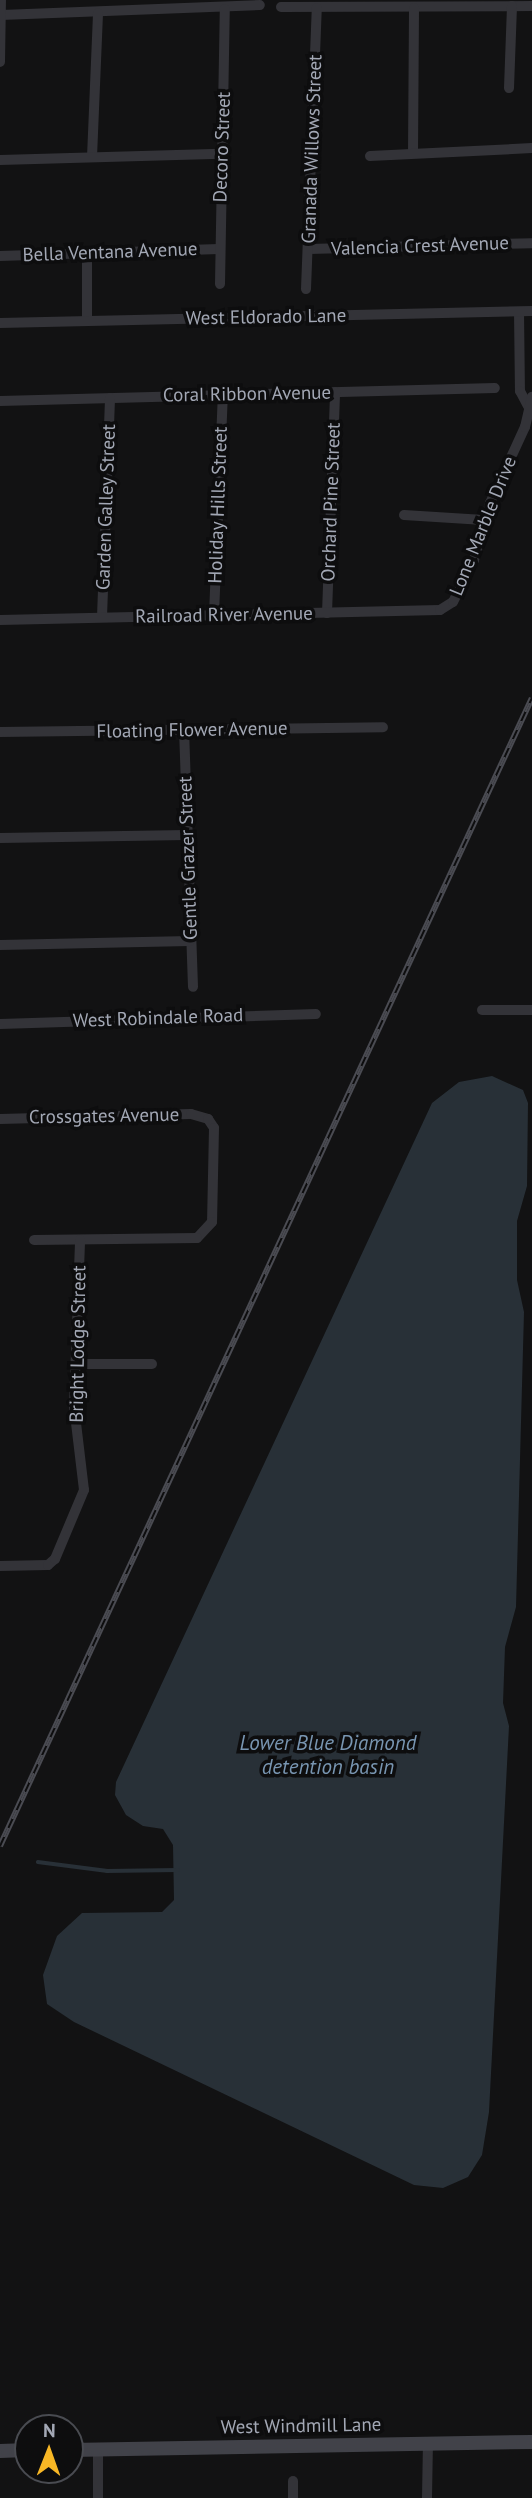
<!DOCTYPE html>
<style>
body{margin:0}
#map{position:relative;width:532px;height:2498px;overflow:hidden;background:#121213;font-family:"PT Sans",sans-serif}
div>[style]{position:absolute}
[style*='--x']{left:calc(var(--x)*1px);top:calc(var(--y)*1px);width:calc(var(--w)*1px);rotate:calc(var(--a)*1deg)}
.water>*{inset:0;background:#283037}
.stream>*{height:3.5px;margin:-1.75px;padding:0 1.75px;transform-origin:1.75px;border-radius:1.75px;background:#283037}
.street>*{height:10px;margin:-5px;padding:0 5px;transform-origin:5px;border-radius:5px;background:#333338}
.secondary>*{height:14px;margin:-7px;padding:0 7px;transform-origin:7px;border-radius:7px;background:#414249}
.rail>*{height:6px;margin-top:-3px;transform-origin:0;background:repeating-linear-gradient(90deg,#0d0d0e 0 10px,#4a4b52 0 20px);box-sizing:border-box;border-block:2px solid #4a4b52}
span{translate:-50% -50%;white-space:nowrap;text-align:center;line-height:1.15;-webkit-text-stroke:7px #0d0d0e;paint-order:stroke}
.street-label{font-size:19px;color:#a3a8b5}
.water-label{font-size:21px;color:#7895b1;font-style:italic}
.north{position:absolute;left:14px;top:2414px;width:70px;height:70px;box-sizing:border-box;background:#0d0d0e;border:2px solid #494b51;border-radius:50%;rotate:1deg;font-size:19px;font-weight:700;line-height:28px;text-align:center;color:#a3a8b5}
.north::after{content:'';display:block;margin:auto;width:24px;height:32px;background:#f8b725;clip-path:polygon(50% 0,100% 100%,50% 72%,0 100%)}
</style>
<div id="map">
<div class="water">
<div style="clip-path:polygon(492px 1076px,523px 1090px,528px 1103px,527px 1186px,517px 1221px,517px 1280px,524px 1312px,516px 1607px,505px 1647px,503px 1703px,509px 1726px,489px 2112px,482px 2155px,468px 2177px,443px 2188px,414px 2185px,74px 2022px,47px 2004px,43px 1975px,57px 1936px,82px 1913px,162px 1912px,174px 1900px,173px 1845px,163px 1829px,143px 1826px,126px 1815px,115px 1795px,116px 1782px,432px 1103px,459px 1082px)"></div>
</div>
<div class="stream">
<div style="--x:38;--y:1862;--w:70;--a:7.4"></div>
<div style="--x:107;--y:1871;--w:71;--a:-0.8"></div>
</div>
<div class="street">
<div style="--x:281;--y:7;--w:251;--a:-0.2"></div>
<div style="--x:1;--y:15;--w:259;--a:-2.2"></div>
<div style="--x:0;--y:62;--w:62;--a:-89.1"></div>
<div style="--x:509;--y:88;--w:82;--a:-87.9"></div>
<div style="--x:413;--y:153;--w:145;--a:-89.6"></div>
<div style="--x:370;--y:156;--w:162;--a:-2.8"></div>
<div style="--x:92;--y:157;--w:144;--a:-87.6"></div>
<div style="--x:0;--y:160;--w:221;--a:-1.6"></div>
<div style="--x:309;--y:249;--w:223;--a:-1.5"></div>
<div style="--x:87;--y:253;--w:68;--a:90"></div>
<div style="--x:0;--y:256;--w:219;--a:-1.8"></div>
<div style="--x:220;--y:284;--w:275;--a:-89"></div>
<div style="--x:306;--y:289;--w:281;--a:-87.8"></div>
<div style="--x:519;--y:312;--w:79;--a:89.3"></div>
<div style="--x:520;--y:391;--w:17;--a:62"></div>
<div style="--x:0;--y:323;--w:532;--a:-1.29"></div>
<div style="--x:0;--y:401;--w:495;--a:-1.5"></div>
<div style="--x:404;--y:515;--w:80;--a:3.6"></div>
<div style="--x:327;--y:613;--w:221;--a:-87.9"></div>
<div style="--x:214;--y:615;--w:220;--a:-87.7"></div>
<div style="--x:102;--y:617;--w:219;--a:-87.9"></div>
<div style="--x:0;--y:620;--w:440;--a:-1.3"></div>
<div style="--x:440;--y:610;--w:15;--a:-32"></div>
<div style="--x:453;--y:602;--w:47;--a:-63.4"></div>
<div style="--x:474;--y:560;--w:59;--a:-74.3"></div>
<div style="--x:490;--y:503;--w:84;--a:-65.3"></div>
<div style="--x:525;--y:427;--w:31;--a:-77"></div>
<div style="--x:184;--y:729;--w:258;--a:88"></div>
<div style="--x:0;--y:732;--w:383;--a:-0.7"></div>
<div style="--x:0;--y:838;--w:187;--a:-0.9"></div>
<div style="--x:0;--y:945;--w:190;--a:-1.2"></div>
<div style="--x:482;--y:1010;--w:50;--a:0"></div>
<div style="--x:0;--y:1024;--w:316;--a:-1.8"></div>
<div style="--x:0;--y:1119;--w:191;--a:-1.5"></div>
<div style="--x:191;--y:1114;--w:18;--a:16"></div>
<div style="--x:208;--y:1119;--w:11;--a:56"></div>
<div style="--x:214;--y:1128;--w:94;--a:91.2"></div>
<div style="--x:212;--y:1222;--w:22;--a:133"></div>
<div style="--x:197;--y:1238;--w:163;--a:179.3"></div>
<div style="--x:75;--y:1364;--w:77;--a:0"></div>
<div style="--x:0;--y:1566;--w:48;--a:-1.2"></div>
<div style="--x:48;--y:1565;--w:9;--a:-41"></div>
<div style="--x:55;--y:1559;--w:75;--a:-67.2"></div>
<div style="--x:84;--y:1490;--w:85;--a:-96.8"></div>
<div style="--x:74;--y:1406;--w:166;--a:-87.9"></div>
<div style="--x:98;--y:2498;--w:48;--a:-90"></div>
<div style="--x:293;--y:2498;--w:17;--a:-90"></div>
<div style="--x:427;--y:2498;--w:56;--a:-89"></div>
</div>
<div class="secondary">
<div style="--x:70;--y:2450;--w:462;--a:-1"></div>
<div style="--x:0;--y:2451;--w:28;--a:-2"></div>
</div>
<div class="rail">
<div style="--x:0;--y:1846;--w:1265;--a:-65.14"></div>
</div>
<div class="street-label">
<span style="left:222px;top:147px;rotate:-88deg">Decoro Street</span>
<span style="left:312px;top:149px;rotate:-88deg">Granada Willows Street</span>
<span style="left:420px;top:246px;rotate:-2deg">Valencia Crest Avenue</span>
<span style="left:110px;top:252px;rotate:-2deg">Bella Ventana Avenue</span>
<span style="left:266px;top:317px;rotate:-1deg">West Eldorado Lane</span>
<span style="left:247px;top:394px;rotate:-1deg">Coral Ribbon Avenue</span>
<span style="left:331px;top:502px;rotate:-88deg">Orchard Pine Street</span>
<span style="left:218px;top:505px;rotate:-88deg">Holiday Hills Street</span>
<span style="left:106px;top:507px;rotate:-88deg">Garden Galley Street</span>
<span style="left:483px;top:526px;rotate:-68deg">Lone Marble Drive</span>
<span style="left:224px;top:615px;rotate:-1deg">Railroad River Avenue</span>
<span style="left:192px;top:730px;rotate:-1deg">Floating Flower Avenue</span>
<span style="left:188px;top:858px;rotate:-92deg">Gentle Grazer Street</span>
<span style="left:158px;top:1018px;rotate:-2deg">West Robindale Road</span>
<span style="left:104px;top:1116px;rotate:-1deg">Crossgates Avenue</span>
<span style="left:78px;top:1344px;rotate:-89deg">Bright Lodge Street</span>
<span style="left:301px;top:2426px;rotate:-1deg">West Windmill Lane</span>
</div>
<div class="water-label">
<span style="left:328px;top:1755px">Lower Blue Diamond<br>detention basin</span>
</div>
<div class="north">N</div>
</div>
